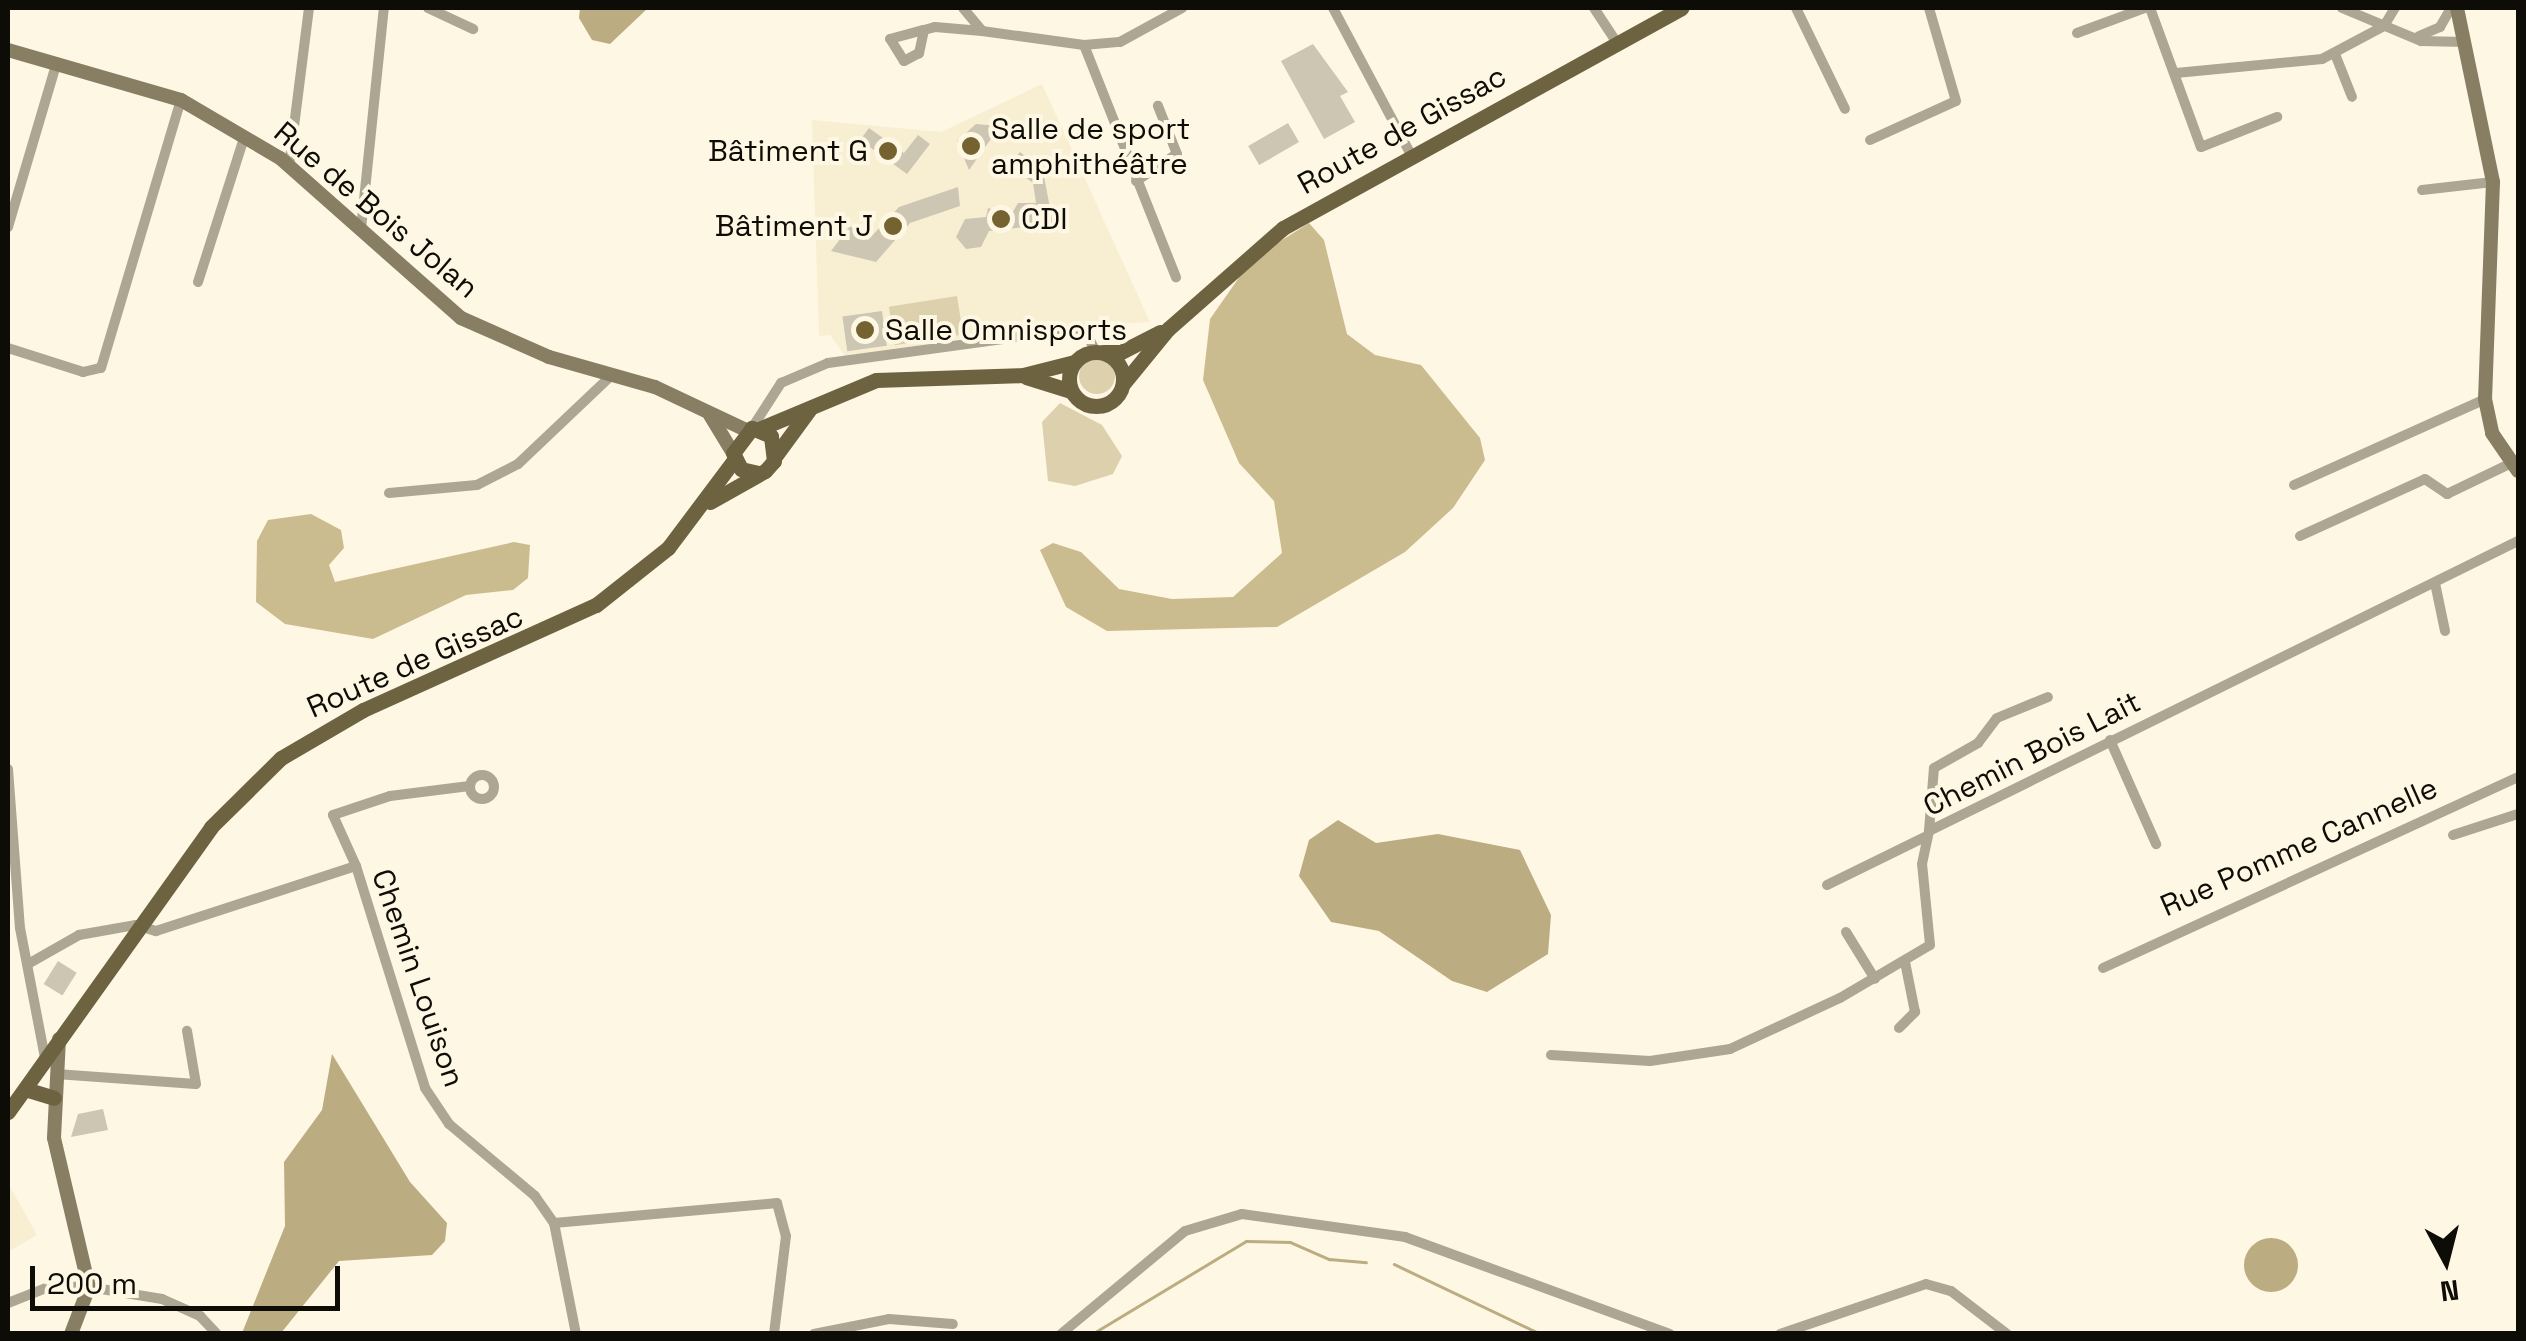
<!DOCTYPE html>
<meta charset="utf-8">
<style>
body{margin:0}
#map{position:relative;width:2526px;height:1341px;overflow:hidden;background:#fef7e3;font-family:"Space Grotesk",sans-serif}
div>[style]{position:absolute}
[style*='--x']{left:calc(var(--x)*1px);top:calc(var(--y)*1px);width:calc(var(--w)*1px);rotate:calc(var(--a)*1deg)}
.built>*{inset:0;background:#f8efd3}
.green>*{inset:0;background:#dcd0ad;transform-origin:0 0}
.round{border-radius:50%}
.forest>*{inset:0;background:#cbbc90}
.water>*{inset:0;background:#bbac81}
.stream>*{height:2.5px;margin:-1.25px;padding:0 1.25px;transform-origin:1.25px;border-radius:1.25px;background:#bbac81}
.building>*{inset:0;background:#cdc6b3;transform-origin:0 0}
.street>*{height:10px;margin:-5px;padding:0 5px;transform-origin:5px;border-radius:5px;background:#aca693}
.street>.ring{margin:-5px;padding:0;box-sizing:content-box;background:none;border:10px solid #aca693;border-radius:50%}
.secondary>*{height:14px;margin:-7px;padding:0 7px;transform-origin:7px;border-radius:7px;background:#887e63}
.primary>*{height:15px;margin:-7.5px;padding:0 7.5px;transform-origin:7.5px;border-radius:7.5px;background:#6e6341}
.primary>.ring{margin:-7.5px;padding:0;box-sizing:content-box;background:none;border:15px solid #6e6341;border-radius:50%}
.dots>*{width:28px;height:28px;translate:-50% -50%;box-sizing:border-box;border:5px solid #fef7e3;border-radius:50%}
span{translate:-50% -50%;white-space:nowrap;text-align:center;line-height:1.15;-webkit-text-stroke:8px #fef7e3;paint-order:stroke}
.poi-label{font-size:30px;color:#0e0c06}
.left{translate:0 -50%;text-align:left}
.right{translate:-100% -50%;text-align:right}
.street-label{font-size:30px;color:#0e0c06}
.frame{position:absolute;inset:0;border:10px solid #0e0c06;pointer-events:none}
.north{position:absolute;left:2396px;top:1211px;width:100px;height:100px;-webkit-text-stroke:8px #fef7e3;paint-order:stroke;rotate:173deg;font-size:28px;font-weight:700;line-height:40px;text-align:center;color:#0e0c06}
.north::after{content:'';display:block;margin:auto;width:35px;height:45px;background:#0e0c06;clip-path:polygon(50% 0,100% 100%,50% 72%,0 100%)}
.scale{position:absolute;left:30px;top:1266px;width:310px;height:45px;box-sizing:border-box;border:5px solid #0e0c06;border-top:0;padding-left:12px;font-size:30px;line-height:35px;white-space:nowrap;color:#0e0c06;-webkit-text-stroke:8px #fef7e3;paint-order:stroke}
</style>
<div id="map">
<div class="built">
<div style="clip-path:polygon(1042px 84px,1150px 322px,1043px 327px,845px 356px,830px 335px,819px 336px,812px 120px,941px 132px)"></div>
<div style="clip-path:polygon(8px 1183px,37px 1235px,8px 1252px)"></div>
</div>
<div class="green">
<div style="left:957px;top:296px;width:39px;height:69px;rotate:81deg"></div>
<div class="round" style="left:1079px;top:358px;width:36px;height:36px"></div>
<div style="clip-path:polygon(1060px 403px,1102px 425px,1122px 456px,1113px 474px,1075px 486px,1048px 481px,1042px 422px)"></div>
</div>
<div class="forest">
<div style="clip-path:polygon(1309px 223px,1324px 240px,1347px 334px,1375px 355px,1421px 365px,1480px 438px,1485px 460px,1453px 508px,1405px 552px,1277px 627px,1107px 631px,1066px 607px,1040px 550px,1053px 543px,1081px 552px,1119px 589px,1172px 599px,1233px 597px,1282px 553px,1274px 501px,1239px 463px,1203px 380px,1210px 319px,1252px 259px)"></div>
<div style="clip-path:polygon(311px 514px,341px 530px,344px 548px,329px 565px,335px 582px,514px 542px,530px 545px,528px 578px,513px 590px,466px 595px,373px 639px,285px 624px,256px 602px,257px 541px,268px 520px)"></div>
</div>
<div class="water">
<div style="clip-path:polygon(648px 8px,610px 44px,592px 40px,579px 18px,580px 8px)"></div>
<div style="clip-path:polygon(1338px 820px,1376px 843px,1438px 834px,1520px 850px,1551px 915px,1548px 954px,1487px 992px,1452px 981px,1379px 931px,1331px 922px,1299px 876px,1309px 840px)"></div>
<div style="clip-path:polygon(332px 1054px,410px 1182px,447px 1223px,445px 1241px,432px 1255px,339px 1261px,281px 1333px,242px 1333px,285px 1226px,284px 1162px,322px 1110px)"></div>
<div class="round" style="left:2244px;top:1238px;width:54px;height:54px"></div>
</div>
<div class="stream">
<div style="--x:1394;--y:1264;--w:163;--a:25.5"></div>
<div style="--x:1092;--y:1334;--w:180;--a:-31.1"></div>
<div style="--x:1246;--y:1241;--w:44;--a:1.3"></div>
<div style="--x:1290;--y:1242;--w:43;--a:23.6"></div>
<div style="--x:1329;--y:1259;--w:37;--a:5"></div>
</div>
<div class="building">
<div style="clip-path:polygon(1313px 44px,1348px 92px,1340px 96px,1355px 122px,1324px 139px,1281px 61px)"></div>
<div style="left:1288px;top:123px;width:22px;height:46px;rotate:60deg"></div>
<div style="clip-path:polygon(976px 124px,1000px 126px,969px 170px,957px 141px)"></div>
<div style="clip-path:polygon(869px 128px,904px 153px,918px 135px,930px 144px,907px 174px,860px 140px)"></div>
<div style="clip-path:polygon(1020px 152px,1043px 171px,1053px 224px,989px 231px,981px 247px,966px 249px,956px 237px,965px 219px,986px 217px,988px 208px,1011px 215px,1018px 203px,1036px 203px,1033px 183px,1009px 165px)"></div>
<div style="clip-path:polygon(958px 187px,960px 206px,910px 223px,876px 262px,831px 251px,850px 226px,868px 240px,899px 207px)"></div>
<div style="left:882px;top:311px;width:35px;height:40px;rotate:82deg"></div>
<div style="left:58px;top:961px;width:22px;height:27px;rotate:32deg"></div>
<div style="clip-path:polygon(103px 1109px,108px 1130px,71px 1137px,78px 1114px)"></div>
</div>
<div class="street">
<div style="--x:428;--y:8;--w:50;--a:25"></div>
<div style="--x:963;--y:8;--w:30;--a:50"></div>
<div style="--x:982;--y:31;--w:103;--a:7.8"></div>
<div style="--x:1084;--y:45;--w:36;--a:-5"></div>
<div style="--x:1120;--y:42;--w:71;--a:-28.7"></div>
<div style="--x:1333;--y:8;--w:166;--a:62"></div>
<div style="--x:1594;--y:8;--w:42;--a:56.7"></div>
<div style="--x:1796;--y:8;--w:112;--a:64.1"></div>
<div style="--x:2150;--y:8;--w:148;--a:69.9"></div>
<div style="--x:2201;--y:147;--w:82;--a:-21.5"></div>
<div style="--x:2342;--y:8;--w:86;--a:22.7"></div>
<div style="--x:2421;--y:41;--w:44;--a:1.3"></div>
<div style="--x:924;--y:30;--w:24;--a:102"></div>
<div style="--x:919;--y:53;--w:17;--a:152"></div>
<div style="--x:904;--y:61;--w:26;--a:-122"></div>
<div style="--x:890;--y:39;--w:35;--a:-15"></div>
<div style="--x:924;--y:30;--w:11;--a:-15"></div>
<div style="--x:935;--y:27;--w:47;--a:4.9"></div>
<div style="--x:2077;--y:33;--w:72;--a:-20.2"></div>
<div style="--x:2419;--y:36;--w:23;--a:-23"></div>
<div style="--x:2440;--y:27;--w:22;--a:-60"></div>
<div style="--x:1084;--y:45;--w:250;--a:68.4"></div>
<div style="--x:2335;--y:54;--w:46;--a:68.4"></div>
<div style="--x:2176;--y:73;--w:147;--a:-5.5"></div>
<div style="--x:2322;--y:59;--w:70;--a:-28"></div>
<div style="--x:2384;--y:26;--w:21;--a:-59"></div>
<div style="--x:1870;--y:140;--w:94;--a:-24.4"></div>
<div style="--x:1956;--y:101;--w:97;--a:-106.2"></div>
<div style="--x:289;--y:166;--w:159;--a:-82.8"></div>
<div style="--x:1136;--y:181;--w:49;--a:-33.4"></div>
<div style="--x:1177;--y:154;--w:52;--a:-111.6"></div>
<div style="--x:2422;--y:190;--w:71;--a:-6.4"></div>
<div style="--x:8;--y:227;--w:172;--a:-73.5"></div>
<div style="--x:361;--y:229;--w:222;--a:-84.1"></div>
<div style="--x:198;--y:282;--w:151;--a:-72.3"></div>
<div style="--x:8;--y:348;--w:79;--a:17.7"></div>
<div style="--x:83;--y:372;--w:18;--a:-13"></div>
<div style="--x:101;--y:368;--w:280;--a:-73.4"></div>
<div style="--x:752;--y:428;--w:54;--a:-57.2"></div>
<div style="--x:781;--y:383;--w:51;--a:-23.1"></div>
<div style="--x:828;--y:363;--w:257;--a:-7.8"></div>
<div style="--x:1083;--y:328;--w:26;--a:61"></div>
<div style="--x:2294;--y:485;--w:209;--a:-24.2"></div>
<div style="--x:389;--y:493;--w:88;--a:-5.2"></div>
<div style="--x:477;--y:485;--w:46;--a:-27.1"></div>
<div style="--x:518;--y:464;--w:131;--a:-43.5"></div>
<div style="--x:2300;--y:536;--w:137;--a:-24.5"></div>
<div style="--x:2425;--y:479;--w:27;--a:34"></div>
<div style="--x:2447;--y:494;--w:79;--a:-25.6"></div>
<div style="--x:2435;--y:583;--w:49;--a:78.2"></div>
<div style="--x:2110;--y:740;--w:114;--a:66.1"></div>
<div style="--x:8;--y:769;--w:159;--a:85.7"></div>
<div style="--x:20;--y:928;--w:132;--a:79.1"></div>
<div class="ring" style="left:470px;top:775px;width:14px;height:14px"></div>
<div style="--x:1929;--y:831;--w:63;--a:-85.5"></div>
<div style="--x:1934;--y:768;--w:51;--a:-29.6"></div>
<div style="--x:1978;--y:743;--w:31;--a:-53"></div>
<div style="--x:1997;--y:718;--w:55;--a:-22.4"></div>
<div style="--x:2453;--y:835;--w:68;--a:-17.9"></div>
<div style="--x:356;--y:866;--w:56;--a:-114.3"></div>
<div style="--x:333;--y:815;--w:60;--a:-18.4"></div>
<div style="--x:390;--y:796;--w:80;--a:-7.2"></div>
<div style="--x:1827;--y:885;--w:109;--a:-26.1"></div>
<div style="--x:1846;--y:932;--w:55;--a:58.3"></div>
<div style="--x:28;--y:964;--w:59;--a:-29.6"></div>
<div style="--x:79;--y:935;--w:58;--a:-10"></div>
<div style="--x:136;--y:925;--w:21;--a:17"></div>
<div style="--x:156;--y:931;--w:210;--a:-18"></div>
<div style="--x:356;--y:866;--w:232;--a:72.7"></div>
<div style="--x:425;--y:1088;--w:43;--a:56.3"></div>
<div style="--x:449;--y:1124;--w:112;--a:39.9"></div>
<div style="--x:535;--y:1196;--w:33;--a:55"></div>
<div style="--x:554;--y:1223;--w:113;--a:78.8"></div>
<div style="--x:2103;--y:968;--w:457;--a:-24.7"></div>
<div style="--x:1899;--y:1028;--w:23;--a:-45"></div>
<div style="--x:1915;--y:1012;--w:51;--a:-101.3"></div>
<div style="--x:1551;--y:1055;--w:99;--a:3.5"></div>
<div style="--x:1650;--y:1061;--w:81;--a:-8.5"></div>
<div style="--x:1730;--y:1049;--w:121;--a:-24.9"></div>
<div style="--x:1840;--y:998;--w:104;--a:-30.5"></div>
<div style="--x:1930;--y:945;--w:81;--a:-95.6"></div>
<div style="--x:1922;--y:864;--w:34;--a:-78"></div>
<div style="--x:1929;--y:831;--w:657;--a:-26.21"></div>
<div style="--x:56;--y:1074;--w:140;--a:4.1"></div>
<div style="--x:196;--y:1084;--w:54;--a:-99.6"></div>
<div style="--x:554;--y:1223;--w:224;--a:-5.1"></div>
<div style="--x:777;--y:1203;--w:34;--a:75"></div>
<div style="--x:786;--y:1236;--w:99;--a:97"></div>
<div style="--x:8;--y:1303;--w:46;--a:-21.6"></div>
<div style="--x:51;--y:1286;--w:38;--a:2"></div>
<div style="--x:89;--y:1287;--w:74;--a:9.3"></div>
<div style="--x:162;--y:1299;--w:42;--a:24.1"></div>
<div style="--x:200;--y:1316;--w:25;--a:47"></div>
<div style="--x:814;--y:1334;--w:76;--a:-11.3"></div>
<div style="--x:889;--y:1319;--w:64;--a:4.5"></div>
<div style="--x:1061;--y:1334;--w:161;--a:-39.7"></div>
<div style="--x:1185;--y:1231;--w:59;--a:-16.6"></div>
<div style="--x:1242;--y:1214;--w:165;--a:8"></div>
<div style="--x:1405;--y:1237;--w:282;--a:20.1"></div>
<div style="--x:1780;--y:1334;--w:154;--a:-18.9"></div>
<div style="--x:1926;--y:1284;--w:26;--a:16"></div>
<div style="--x:1951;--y:1291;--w:71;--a:37.5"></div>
</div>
<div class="secondary">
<div style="--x:2457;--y:8;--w:178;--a:78.3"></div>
<div style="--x:2493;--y:182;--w:217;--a:92.1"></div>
<div style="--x:2485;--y:399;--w:35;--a:78"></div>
<div style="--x:2492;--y:433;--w:46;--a:55.6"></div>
<div style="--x:8;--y:50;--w:180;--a:16.1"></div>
<div style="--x:181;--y:100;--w:115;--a:30.4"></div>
<div style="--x:280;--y:158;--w:242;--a:41.5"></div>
<div style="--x:461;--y:318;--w:96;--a:23.9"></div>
<div style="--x:549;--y:357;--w:110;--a:15.8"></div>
<div style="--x:655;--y:387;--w:101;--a:25.3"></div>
<div style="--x:710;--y:415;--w:44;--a:58.8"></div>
<div style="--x:59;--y:1039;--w:99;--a:92.9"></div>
<div style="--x:54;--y:1138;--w:153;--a:76.8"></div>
<div style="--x:89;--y:1287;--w:50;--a:111"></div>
</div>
<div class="primary">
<div class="ring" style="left:1069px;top:352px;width:39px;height:39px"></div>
<div style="--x:1103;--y:352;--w:18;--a:0"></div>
<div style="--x:1121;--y:352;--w:44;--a:-27.1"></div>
<div style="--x:1026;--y:377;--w:47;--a:17.3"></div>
<div style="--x:1123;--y:384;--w:71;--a:-50.7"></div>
<div style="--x:1168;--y:329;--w:153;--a:-41.3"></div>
<div style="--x:1283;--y:228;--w:455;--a:-28.9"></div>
<div style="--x:759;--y:429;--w:127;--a:-22.7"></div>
<div style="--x:876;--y:380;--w:147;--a:-1.9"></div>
<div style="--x:1023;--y:375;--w:53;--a:-14.3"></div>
<div style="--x:776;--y:455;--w:56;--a:-53.7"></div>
<div style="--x:710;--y:502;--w:63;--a:-29.4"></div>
<div style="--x:765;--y:471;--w:13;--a:-48"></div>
<div style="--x:774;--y:461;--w:25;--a:-97"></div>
<div style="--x:771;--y:436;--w:21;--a:-157"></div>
<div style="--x:752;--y:428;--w:31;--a:127"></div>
<div style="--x:733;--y:453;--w:18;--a:63"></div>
<div style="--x:741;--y:469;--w:18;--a:13"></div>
<div style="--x:25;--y:1089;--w:30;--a:17"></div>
<div style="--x:8;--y:1112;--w:350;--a:-54.5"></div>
<div style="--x:211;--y:827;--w:98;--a:-44.6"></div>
<div style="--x:281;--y:758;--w:95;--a:-30.3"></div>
<div style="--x:363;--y:710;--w:256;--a:-24.3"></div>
<div style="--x:596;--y:605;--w:92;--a:-38.4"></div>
<div style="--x:668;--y:548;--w:110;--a:-53.1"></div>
</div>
<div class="dots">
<div style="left:971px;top:146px;background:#746230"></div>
<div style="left:888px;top:151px;background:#746230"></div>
<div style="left:1001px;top:219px;background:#746230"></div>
<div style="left:893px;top:226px;background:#746230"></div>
<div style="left:865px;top:330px;background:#746230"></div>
</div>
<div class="poi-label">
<span class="left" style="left:991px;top:146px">Salle de sport<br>amphithéâtre</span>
<span class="right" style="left:868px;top:151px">Bâtiment G</span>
<span class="left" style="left:1021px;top:219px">CDI</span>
<span class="right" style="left:873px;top:226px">Bâtiment J</span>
<span class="left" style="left:885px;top:330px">Salle Omnisports</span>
</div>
<div class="street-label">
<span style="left:1402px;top:130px;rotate:-29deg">Route de Gissac</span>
<span style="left:376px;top:210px;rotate:40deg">Rue de Bois Jolan</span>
<span style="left:415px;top:662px;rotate:-24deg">Route de Gissac</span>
<span style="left:2032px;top:754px;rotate:-27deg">Chemin Bois Lait</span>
<span style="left:2299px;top:847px;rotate:-24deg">Rue Pomme Cannelle</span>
<span style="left:418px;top:978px;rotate:71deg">Chemin Louison</span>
</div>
<div class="frame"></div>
<div class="north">N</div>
<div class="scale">200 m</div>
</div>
